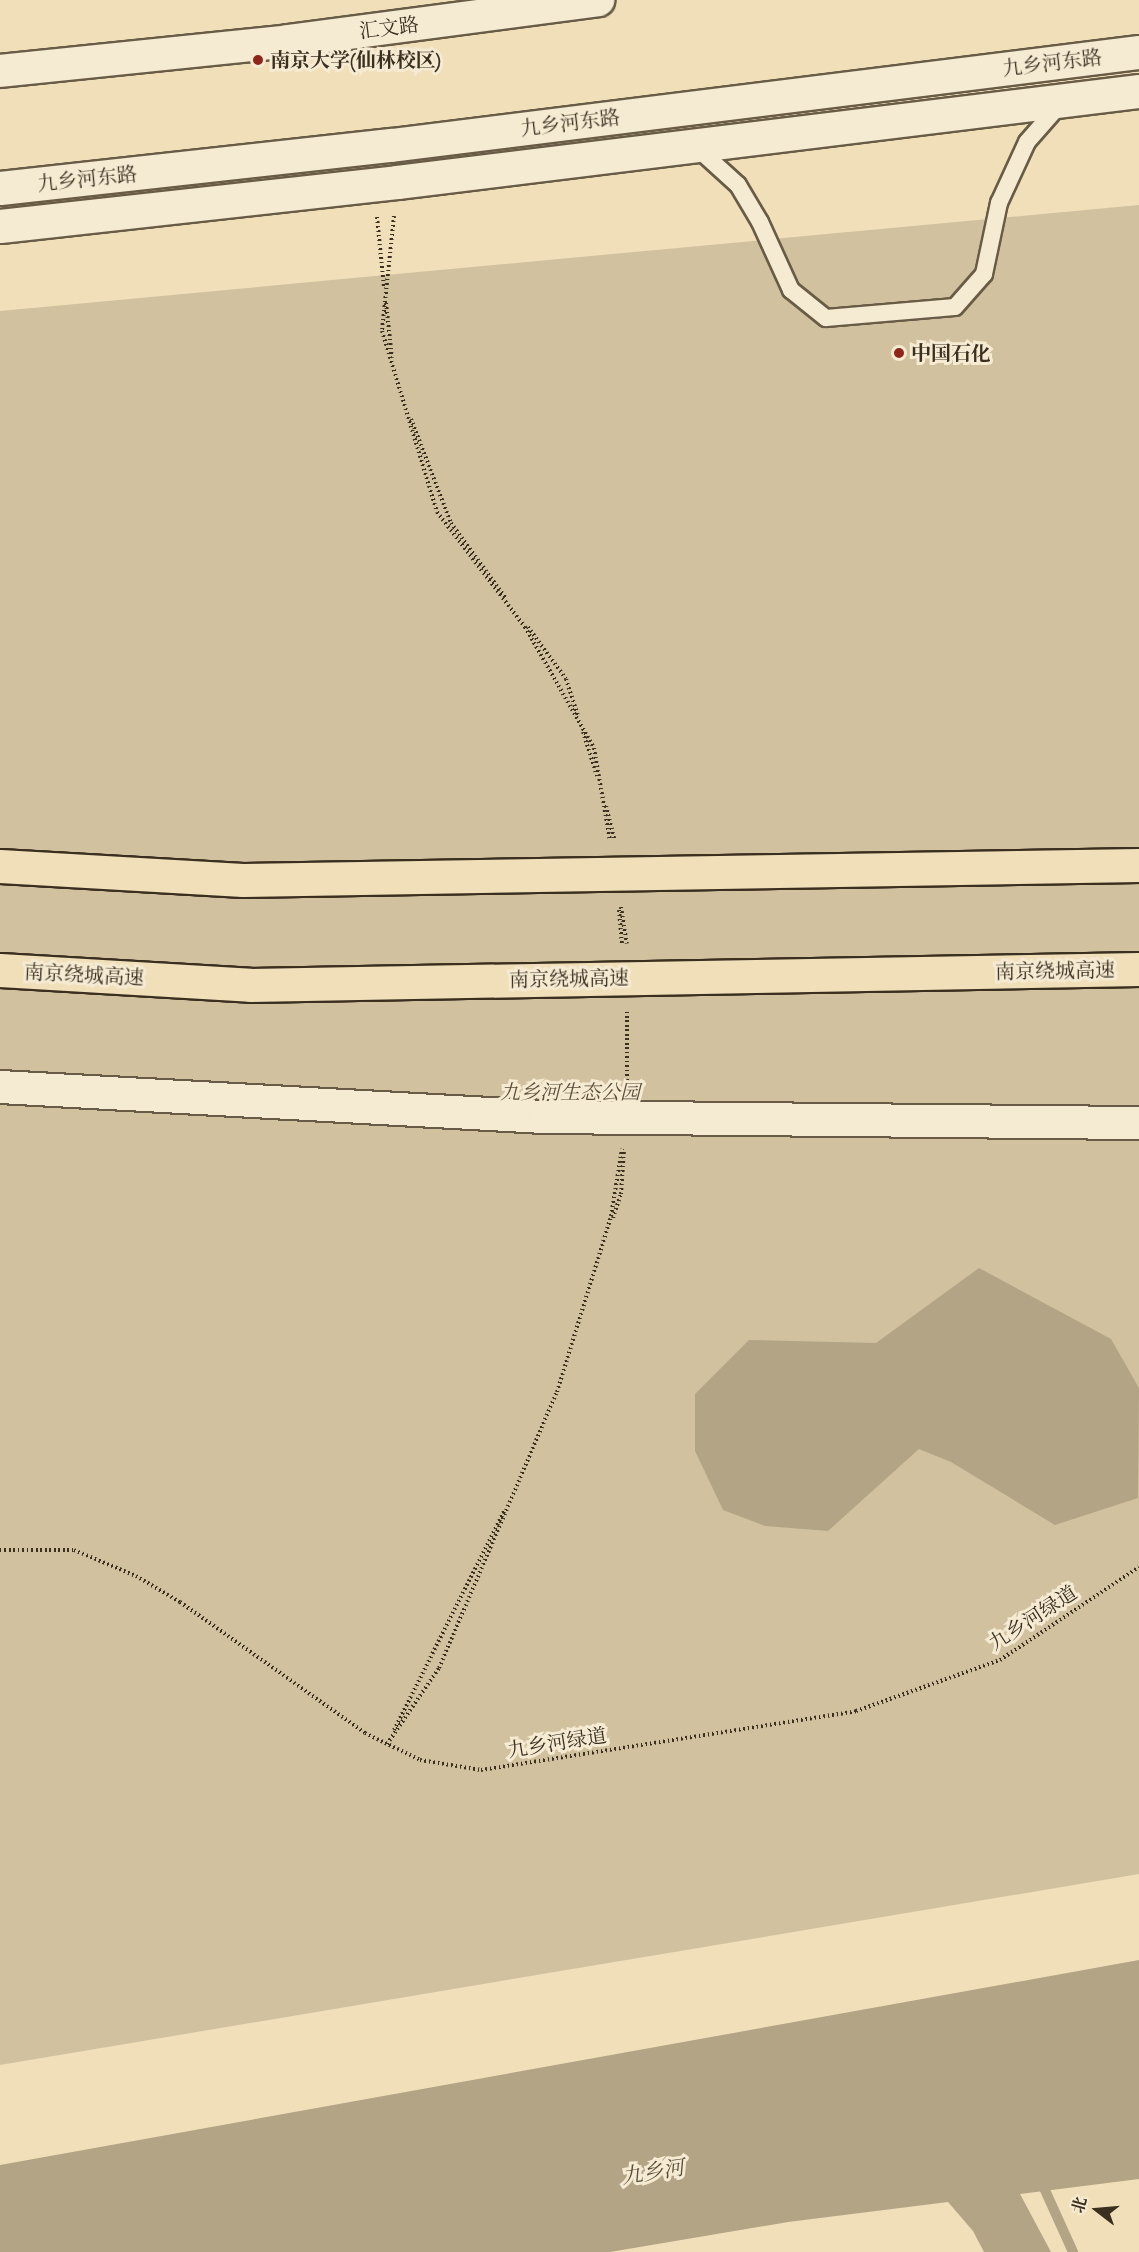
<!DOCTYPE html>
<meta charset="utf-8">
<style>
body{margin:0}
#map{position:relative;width:1139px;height:2252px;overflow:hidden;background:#f0dfb9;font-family:"IM FELL Double Pica","Noto Serif SC",serif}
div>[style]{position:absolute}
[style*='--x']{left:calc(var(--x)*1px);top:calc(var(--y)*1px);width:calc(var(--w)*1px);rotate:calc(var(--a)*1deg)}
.green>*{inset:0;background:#d1c19f}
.water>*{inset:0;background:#b2a485}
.stream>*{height:10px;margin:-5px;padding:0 5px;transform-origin:5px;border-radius:5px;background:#b2a485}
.path>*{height:4px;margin-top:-2px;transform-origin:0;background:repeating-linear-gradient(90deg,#3b3020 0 1.5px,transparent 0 4.5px)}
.roads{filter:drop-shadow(2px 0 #685c46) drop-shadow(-2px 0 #685c46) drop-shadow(0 2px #685c46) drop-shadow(0 -2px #685c46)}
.lane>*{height:16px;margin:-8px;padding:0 8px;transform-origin:8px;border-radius:8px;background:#f5ead2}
.street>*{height:32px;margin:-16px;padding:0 16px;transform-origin:16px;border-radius:16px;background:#f5ead2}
.secondary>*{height:33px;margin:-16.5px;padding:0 16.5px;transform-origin:16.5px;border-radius:16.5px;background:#f5ead2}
.bridges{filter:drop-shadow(2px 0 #3b3020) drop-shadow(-2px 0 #3b3020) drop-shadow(0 2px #3b3020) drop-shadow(0 -2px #3b3020)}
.highway-bridge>*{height:33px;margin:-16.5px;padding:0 16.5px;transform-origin:16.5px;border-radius:16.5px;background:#f0dfb9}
.dots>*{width:16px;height:16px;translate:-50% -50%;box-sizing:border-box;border:3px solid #f5ead2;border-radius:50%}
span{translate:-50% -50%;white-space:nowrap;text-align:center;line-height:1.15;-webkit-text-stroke:6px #f5ead2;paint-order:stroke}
.street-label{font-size:20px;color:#3b3020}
.poi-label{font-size:20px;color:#3b3020;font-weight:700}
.left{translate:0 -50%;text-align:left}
.park-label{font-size:20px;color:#594d39;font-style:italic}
.water-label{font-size:21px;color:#594d39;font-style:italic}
.north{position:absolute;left:1067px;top:2180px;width:60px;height:60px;-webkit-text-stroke:4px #f5ead2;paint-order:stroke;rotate:286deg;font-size:16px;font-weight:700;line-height:24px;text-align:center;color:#3b3020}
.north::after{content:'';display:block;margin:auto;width:21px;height:27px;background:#3b3020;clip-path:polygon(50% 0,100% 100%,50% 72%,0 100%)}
</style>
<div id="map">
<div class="green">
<div style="clip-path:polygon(1139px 205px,1139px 1874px,0 2065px,0 311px)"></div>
</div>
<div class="water">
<div style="clip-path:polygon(979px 1268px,1111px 1339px,1139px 1388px,1138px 1498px,1055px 1525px,951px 1462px,919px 1449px,828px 1531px,765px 1526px,723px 1510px,695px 1451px,695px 1394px,749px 1340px,876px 1343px)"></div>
<div style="clip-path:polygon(1139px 1960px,1139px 2179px,1020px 2194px,1051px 2252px,984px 2252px,973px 2231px,948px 2202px,788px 2222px,610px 2252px,0 2252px,0 2165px)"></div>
</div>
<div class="stream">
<div style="--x:1040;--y:2179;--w:80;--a:65.7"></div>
</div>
<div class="path">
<div style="--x:394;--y:216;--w:116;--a:96"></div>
<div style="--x:382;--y:331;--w:189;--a:73.1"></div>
<div style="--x:437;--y:512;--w:145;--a:52.6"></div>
<div style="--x:525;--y:627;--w:139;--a:60.3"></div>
<div style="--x:594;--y:748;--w:94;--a:80.2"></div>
<div style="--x:377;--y:217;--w:70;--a:84.3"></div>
<div style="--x:386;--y:303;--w:55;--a:83.8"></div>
<div style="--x:411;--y:419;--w:111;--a:69"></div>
<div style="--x:451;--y:523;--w:92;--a:53.9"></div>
<div style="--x:528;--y:627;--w:64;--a:53.8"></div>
<div style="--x:566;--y:679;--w:39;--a:72"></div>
<div style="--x:583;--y:732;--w:46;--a:72.3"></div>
<div style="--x:606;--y:806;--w:34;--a:76"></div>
<div style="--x:621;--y:907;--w:37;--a:81"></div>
<div style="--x:619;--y:910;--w:34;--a:85"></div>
<div style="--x:627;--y:1085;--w:73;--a:-90"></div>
<div style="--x:613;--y:1218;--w:25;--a:-72"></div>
<div style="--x:621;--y:1194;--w:45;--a:-86.2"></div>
<div style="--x:0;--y:1550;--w:74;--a:0"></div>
<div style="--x:74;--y:1550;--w:67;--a:22.8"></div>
<div style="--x:136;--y:1576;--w:51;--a:30.6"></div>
<div style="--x:180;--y:1602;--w:227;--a:35.3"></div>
<div style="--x:365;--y:1733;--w:61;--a:26.1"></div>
<div style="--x:420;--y:1760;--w:62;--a:9.3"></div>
<div style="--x:481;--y:1770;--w:380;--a:-8.9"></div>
<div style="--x:856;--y:1711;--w:153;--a:-19.5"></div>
<div style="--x:1000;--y:1660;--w:167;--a:-33.8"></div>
<div style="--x:394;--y:1730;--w:247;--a:-63.3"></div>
<div style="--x:387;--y:1744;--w:92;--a:-55.6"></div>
<div style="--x:439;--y:1668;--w:300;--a:-66.9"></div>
<div style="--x:557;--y:1392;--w:184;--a:-72.9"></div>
<div style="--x:611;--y:1216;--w:68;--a:-80.7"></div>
</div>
<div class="roads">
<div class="lane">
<div style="--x:695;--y:146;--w:58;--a:42.2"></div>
<div style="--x:738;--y:185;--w:43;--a:59.3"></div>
<div style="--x:760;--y:222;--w:75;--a:65.5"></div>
<div style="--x:791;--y:290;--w:45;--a:38.7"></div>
<div style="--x:826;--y:318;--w:129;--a:-4.9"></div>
<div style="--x:955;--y:307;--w:44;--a:-48.7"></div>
<div style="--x:984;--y:274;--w:73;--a:-78.1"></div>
<div style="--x:999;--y:203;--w:67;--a:-65.3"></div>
<div style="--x:1027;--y:142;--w:53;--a:-48.8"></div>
</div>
<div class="street">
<div style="--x:0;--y:71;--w:290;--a:-5.9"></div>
<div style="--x:288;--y:41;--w:313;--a:-7.5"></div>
<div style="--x:0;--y:1087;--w:545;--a:3.16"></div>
<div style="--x:544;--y:1117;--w:595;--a:0.58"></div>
</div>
<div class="secondary">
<div style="--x:0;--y:188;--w:393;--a:-6.3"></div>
<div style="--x:391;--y:145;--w:754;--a:-7.09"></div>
<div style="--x:0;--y:226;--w:399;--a:-6.3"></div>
<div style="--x:397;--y:182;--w:748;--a:-6.99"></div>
</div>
</div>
<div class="bridges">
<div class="highway-bridge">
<div style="--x:0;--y:866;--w:243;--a:3.3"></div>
<div style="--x:243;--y:880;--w:896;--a:-0.96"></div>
<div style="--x:0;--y:970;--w:250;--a:3.4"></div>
<div style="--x:250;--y:985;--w:889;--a:-1.03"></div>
</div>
</div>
<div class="dots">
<div style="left:258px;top:60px;background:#8f2418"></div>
<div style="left:899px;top:353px;background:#8f2418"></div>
</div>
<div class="street-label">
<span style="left:389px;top:28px;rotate:-7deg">汇文路</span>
<span style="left:1052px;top:63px;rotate:-7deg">九乡河东路</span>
<span style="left:570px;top:123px;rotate:-7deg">九乡河东路</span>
<span style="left:87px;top:179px;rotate:-6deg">九乡河东路</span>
<span style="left:1055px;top:971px;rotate:-1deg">南京绕城高速</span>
<span style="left:84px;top:975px;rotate:3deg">南京绕城高速</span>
<span style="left:569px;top:979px;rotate:-1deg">南京绕城高速</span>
<span style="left:1033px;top:1618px;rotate:-33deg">九乡河绿道</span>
<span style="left:557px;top:1743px;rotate:-9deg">九乡河绿道</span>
</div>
<div class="poi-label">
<span class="left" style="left:270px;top:60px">南京大学(仙林校区)</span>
<span class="left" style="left:911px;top:353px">中国石化</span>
</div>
<div class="park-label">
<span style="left:570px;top:1092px">九乡河生态公园</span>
</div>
<div class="water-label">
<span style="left:653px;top:2173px;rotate:-9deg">九乡河</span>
</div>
<div class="north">北</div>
</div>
